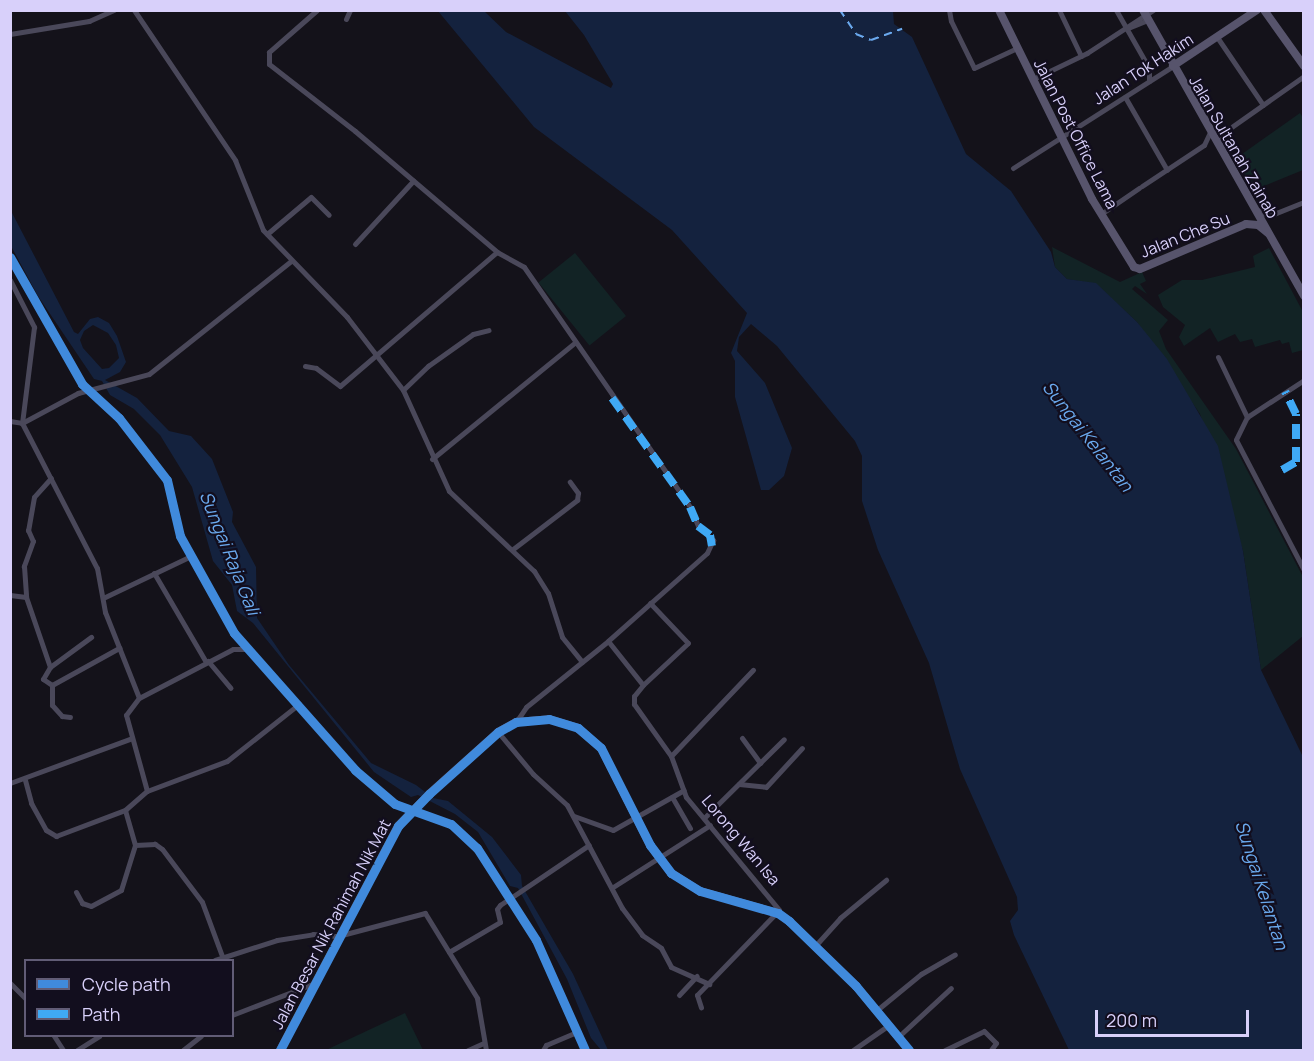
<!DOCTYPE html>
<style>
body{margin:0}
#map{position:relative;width:1314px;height:1061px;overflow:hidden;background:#14121a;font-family:Manrope,sans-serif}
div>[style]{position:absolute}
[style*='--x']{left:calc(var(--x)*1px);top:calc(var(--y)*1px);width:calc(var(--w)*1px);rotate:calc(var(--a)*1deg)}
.green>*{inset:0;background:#122325;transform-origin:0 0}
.water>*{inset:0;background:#14223e}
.ferry>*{height:1.5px;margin-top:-0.75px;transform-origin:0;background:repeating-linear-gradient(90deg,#6aa9ee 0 8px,transparent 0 14px)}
.street>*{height:5px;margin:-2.5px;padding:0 2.5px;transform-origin:2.5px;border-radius:2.5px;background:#4a485a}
.secondary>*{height:8px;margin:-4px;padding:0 4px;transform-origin:4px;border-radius:4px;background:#57546c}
.quiet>*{height:8px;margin-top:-4px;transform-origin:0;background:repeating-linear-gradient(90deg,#3fa9f5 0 15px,transparent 0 23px)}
.cycleway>*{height:9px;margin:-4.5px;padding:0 4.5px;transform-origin:4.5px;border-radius:4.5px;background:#408adc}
span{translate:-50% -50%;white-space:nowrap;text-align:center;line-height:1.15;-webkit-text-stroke:4.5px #120e1e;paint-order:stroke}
.street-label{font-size:16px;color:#d8d0fa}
.water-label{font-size:18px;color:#6aa9ee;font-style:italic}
.frame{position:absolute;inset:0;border:12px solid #d8d0fa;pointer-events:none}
.legend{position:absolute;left:24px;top:959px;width:210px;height:78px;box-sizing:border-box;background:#120e1e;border:2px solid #615c76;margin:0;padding:8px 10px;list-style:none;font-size:18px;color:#d8d0fa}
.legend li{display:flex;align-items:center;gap:12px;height:30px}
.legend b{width:30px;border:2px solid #615c76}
.scale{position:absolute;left:1095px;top:1010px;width:154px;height:27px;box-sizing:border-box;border:3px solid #d8d0fa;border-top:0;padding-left:8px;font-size:18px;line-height:21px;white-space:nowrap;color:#d8d0fa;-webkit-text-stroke:4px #120e1e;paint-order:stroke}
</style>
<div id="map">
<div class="green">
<div style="clip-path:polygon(1300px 113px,1303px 118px,1303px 170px,1254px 190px,1235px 159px)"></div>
<div style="clip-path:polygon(1052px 247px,1120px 282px,1142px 272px,1146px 281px,1140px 284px,1147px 294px,1135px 286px,1132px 289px,1168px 320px,1159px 331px,1166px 349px,1236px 449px,1303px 577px,1303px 636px,1261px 670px,1243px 551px,1200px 414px,1137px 322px,1096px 284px,1067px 279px,1055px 267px)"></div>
<div style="clip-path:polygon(1269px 248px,1303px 312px,1303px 350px,1292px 353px,1289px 342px,1282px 344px,1280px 340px,1255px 347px,1252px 339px,1240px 342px,1235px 334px,1218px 342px,1210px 328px,1184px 346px,1179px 337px,1185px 325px,1163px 307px,1158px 295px,1182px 280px,1202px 280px,1255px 267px,1253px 256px)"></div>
<div style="left:575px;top:253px;width:81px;height:47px;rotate:51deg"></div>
<div style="clip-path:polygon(405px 1013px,423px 1050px,326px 1050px)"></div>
</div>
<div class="water">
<div style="clip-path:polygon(438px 11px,484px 11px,506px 32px,611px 88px,613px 84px,584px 35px,565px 11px,893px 11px,894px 24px,912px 37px,966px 154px,1011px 191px,1051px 252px,1055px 267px,1067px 279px,1096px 283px,1137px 322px,1167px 359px,1218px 446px,1243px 551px,1261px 670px,1303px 757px,1303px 1050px,1069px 1050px,1014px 935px,1010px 921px,1018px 910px,1017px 897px,960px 769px,929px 663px,878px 550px,862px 501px,862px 456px,855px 441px,777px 346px,751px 324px,739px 337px,737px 351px,765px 383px,792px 448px,784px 476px,769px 490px,761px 490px,735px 397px,735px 361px,731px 353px,747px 313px,672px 230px,534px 127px)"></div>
<div style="clip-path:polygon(evenodd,10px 209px,74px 332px,78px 334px,90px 319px,98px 317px,109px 323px,117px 336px,126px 362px,120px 372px,105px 380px,137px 398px,169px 431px,191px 436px,212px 459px,233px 512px,232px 522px,256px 567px,257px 618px,289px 665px,371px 763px,416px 785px,433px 798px,448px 801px,492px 837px,521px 875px,522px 886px,573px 974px,608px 1050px,601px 1050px,591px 1038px,567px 979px,518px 888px,510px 886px,478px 832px,455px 814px,418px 795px,411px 797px,374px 772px,253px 623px,237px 611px,232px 585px,213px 561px,192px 487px,160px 435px,134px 409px,110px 395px,102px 381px,94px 379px,38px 296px,11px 246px,10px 209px,93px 325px,108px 333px,116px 345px,119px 358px,109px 368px,102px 369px,83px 348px,80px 340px,84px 331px,93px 325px)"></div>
</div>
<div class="ferry">
<div style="--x:840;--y:10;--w:29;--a:56"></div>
<div style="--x:856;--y:34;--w:16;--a:22"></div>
<div style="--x:871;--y:40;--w:33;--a:-20"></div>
</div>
<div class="street">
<div style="--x:134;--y:10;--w:181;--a:56"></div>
<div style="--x:235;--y:160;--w:75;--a:68.2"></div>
<div style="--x:263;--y:230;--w:121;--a:46"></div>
<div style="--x:347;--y:317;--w:92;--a:52.5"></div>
<div style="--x:403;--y:390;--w:111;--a:65.5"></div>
<div style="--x:449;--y:491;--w:117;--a:43.3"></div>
<div style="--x:534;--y:571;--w:26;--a:58"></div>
<div style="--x:548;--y:593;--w:46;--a:72.3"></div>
<div style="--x:562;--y:637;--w:32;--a:51"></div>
<div style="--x:317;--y:10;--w:64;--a:138.8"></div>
<div style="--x:269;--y:52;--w:12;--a:90"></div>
<div style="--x:269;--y:64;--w:109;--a:37.9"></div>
<div style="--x:355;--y:131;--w:187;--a:40.4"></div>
<div style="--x:497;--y:252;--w:31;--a:29"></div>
<div style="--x:524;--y:267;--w:292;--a:55.3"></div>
<div style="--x:690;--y:507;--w:21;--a:67"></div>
<div style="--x:698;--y:526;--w:21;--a:43"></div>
<div style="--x:713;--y:540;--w:14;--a:115"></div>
<div style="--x:707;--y:553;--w:132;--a:138.4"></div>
<div style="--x:949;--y:10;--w:11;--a:80"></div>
<div style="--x:951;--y:21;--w:52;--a:63.9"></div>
<div style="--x:974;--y:68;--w:47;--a:-24.9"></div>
<div style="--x:1059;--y:10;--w:51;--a:64.4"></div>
<div style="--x:1116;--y:10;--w:67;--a:60.4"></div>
<div style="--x:1149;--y:68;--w:13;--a:90"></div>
<div style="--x:346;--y:19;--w:10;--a:-66"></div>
<div style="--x:1128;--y:28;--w:22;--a:-22"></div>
<div style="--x:10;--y:34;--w:80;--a:-9.3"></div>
<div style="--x:89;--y:21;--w:27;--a:-24"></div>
<div style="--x:1217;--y:37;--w:82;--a:55.9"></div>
<div style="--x:1033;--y:79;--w:60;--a:-25.7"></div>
<div style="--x:1087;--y:53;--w:79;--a:-33.1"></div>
<div style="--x:1125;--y:97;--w:84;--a:60.1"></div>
<div style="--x:1218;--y:142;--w:10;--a:-61"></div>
<div style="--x:1223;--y:133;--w:99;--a:-35.1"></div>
<div style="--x:1013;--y:168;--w:190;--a:-32.5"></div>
<div style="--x:1142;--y:186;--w:74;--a:-33.5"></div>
<div style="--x:1204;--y:145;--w:14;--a:-65"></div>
<div style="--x:1258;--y:210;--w:13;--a:29"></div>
<div style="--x:1269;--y:216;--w:38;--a:-22"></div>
<div style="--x:1101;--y:214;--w:46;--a:-34.4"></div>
<div style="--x:267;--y:234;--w:57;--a:-40.1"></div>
<div style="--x:311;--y:197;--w:25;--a:45"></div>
<div style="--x:355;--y:244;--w:86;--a:-47.4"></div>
<div style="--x:10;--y:257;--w:146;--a:60.4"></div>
<div style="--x:82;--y:384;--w:50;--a:42.6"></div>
<div style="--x:119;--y:418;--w:78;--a:52.3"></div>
<div style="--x:167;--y:480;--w:57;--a:76.9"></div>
<div style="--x:180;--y:536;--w:111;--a:60.9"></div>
<div style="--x:234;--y:633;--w:183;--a:48.5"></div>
<div style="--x:355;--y:770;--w:52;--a:40.4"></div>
<div style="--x:395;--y:804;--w:59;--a:19.7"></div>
<div style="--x:451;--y:824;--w:35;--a:43"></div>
<div style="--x:477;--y:848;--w:109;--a:57.3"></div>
<div style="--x:536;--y:940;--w:120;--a:66"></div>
<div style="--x:10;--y:280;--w:53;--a:62.9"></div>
<div style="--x:34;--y:327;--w:97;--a:97.1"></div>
<div style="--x:22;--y:423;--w:163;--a:62.7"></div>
<div style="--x:97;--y:568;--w:45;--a:79.7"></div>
<div style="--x:105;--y:612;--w:92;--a:68.4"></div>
<div style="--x:1218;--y:357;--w:67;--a:64.2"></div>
<div style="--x:305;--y:366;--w:11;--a:10"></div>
<div style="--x:316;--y:368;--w:30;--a:37"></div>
<div style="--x:340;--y:386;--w:206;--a:-40.5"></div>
<div style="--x:1304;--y:380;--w:68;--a:147"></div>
<div style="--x:1247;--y:417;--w:25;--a:116"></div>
<div style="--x:1236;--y:440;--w:147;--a:62.4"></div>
<div style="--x:403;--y:390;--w:35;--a:-44"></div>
<div style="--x:428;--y:366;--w:55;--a:-35.4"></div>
<div style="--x:473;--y:334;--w:16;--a:-14"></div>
<div style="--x:10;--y:421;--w:12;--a:9"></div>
<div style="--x:22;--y:423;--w:64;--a:-28.2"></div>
<div style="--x:78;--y:393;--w:73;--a:-15"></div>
<div style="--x:149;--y:374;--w:181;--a:-38.5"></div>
<div style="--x:432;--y:459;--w:183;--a:-39.2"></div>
<div style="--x:51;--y:478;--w:25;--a:132"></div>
<div style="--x:34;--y:497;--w:34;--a:100"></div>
<div style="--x:28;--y:530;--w:12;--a:66"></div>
<div style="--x:33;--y:541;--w:27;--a:110"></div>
<div style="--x:24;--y:566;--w:31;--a:86"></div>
<div style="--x:26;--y:597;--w:74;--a:71.1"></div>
<div style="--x:50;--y:667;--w:14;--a:120"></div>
<div style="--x:43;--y:679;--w:11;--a:34"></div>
<div style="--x:52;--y:685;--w:77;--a:-28.9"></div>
<div style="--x:513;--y:549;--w:81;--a:-37.4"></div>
<div style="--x:577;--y:500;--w:7;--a:-82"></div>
<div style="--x:578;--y:493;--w:14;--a:-126"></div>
<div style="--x:154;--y:573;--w:103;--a:59.7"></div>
<div style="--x:10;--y:595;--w:16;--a:7"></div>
<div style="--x:103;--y:598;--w:98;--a:-25.5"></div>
<div style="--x:650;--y:603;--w:55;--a:46.5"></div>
<div style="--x:688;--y:643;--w:62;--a:137"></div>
<div style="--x:643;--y:685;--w:14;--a:129"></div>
<div style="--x:634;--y:696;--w:8;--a:90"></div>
<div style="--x:634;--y:704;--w:64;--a:54.6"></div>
<div style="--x:671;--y:756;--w:44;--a:69.9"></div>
<div style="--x:686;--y:797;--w:146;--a:50.5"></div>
<div style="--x:779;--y:910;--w:118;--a:134"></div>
<div style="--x:697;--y:995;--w:13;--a:72"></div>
<div style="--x:208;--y:661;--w:35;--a:50"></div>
<div style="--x:50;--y:667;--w:51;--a:-36.2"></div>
<div style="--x:52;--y:685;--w:20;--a:90"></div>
<div style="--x:52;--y:705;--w:15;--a:48"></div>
<div style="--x:62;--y:716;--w:8;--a:7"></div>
<div style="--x:516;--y:722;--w:18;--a:-56"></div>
<div style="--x:526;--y:707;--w:105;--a:-38.8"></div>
<div style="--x:608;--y:641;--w:56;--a:51.5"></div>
<div style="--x:498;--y:732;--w:55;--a:50.2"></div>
<div style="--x:533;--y:774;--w:46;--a:42.4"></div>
<div style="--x:567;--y:805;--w:117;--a:61.9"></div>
<div style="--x:622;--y:908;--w:34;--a:53"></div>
<div style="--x:642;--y:935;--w:23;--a:34"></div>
<div style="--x:661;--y:948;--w:21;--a:62"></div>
<div style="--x:671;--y:967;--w:42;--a:24.1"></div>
<div style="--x:742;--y:738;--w:31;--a:54"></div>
<div style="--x:671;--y:756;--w:119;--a:-46.4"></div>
<div style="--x:25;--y:780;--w:24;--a:75"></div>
<div style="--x:31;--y:803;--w:31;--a:61"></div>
<div style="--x:46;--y:830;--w:12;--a:31"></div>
<div style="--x:56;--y:836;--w:74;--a:-20.6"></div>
<div style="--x:10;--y:783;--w:130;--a:-20.2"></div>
<div style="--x:739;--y:784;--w:27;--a:6"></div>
<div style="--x:766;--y:787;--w:53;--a:-47.3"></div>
<div style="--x:147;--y:791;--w:85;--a:-20.6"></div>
<div style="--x:227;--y:761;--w:92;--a:-38.4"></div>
<div style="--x:672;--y:797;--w:36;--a:60"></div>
<div style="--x:574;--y:816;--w:41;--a:19.7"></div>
<div style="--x:613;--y:830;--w:81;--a:-29.4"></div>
<div style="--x:704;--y:818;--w:112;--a:-44.6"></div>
<div style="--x:613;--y:887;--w:115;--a:-32.6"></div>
<div style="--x:76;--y:892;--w:13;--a:61"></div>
<div style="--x:82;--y:903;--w:9;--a:18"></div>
<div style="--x:91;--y:906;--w:34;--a:-28"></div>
<div style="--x:121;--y:890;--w:47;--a:-72.7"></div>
<div style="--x:815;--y:946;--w:38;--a:-48"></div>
<div style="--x:840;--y:918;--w:60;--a:-39.6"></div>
<div style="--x:449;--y:952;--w:59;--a:-30.5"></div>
<div style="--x:500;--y:922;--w:13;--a:-103"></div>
<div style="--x:497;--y:909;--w:5;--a:-53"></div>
<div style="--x:500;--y:905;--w:107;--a:-34"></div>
<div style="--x:222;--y:956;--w:58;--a:-110.3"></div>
<div style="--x:202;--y:902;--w:66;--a:-127"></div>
<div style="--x:162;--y:849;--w:9;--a:-144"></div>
<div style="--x:155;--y:844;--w:20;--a:177"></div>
<div style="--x:135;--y:845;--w:36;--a:-106"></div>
<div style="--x:125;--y:810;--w:29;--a:-41"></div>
<div style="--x:147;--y:791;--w:79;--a:-105.4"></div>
<div style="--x:126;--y:715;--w:21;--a:-53"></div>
<div style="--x:139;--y:698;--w:106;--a:-27.5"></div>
<div style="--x:233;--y:649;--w:16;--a:0"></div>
<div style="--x:215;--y:960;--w:65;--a:-17.9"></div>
<div style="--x:277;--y:940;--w:36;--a:-9"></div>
<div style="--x:313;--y:934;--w:25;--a:5"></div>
<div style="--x:338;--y:936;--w:90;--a:-14.8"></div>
<div style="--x:425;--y:913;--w:100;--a:58.5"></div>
<div style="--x:477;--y:998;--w:53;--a:80.2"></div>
<div style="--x:10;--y:983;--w:23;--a:45"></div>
<div style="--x:679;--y:995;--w:26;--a:-47"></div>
<div style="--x:877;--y:1010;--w:57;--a:-39.3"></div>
<div style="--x:921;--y:974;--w:39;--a:-30"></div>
<div style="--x:232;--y:1015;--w:89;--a:-21.1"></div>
<div style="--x:54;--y:1036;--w:17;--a:57"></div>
<div style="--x:898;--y:1037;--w:72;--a:-42.8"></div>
<div style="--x:77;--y:1050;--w:26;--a:-32"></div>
<div style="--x:183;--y:1050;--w:23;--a:-38"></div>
<div style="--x:468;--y:1050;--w:17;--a:-24"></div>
<div style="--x:543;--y:1050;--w:6;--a:-59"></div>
<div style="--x:546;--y:1045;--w:34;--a:-23"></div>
<div style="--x:853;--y:1050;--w:44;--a:-34.8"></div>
<div style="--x:945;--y:1050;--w:43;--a:-26"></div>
<div style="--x:984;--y:1031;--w:17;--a:45"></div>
<div style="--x:996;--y:1043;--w:9;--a:126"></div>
</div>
<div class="secondary">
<div style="--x:999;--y:10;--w:211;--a:63.8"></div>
<div style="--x:1092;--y:199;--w:80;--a:58.3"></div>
<div style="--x:1134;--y:267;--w:6;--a:18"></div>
<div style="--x:1140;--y:269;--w:115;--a:-23"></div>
<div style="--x:1246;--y:224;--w:12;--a:5"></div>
<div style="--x:1258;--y:225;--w:13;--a:39"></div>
<div style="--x:1143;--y:10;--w:328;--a:60.6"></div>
<div style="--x:1264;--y:10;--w:69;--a:54.5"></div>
<div style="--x:1173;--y:66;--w:101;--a:-33.7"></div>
<div style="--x:280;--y:1050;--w:253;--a:-62.2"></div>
<div style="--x:398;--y:826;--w:45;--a:-45.9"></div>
<div style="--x:429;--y:794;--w:93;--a:-41.9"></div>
<div style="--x:498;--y:732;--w:21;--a:-29"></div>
<div style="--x:516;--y:722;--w:33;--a:-5"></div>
<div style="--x:549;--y:719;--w:30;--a:17"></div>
<div style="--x:578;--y:728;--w:30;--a:41"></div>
<div style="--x:601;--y:748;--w:109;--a:63.2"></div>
<div style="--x:650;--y:845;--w:35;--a:53"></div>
<div style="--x:671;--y:873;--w:34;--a:32"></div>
<div style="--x:700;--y:891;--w:81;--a:15.8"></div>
<div style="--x:778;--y:913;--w:14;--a:36"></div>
<div style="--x:789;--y:921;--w:93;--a:44.1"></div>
<div style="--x:856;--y:986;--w:83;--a:50.4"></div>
</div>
<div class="quiet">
<div style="--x:612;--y:398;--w:134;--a:54.4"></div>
<div style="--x:690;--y:507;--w:21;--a:67"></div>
<div style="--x:698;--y:526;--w:15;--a:37"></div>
<div style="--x:710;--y:535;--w:11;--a:80"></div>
<div style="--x:1282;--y:470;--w:16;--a:-30"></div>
<div style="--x:1296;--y:462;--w:48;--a:-90"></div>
<div style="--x:1296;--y:414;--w:25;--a:-116"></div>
</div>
<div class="cycleway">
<div style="--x:10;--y:257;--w:146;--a:60.4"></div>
<div style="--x:82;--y:384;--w:50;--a:42.6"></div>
<div style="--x:119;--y:418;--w:78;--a:52.3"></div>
<div style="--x:167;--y:480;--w:57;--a:76.9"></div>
<div style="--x:180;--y:536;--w:111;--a:60.9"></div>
<div style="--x:234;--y:633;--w:183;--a:48.5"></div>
<div style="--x:355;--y:770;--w:52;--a:40.4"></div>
<div style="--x:395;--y:804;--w:59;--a:19.7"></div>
<div style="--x:451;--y:824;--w:35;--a:43"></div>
<div style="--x:477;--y:848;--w:109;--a:57.3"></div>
<div style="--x:536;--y:940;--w:120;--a:66"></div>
<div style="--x:280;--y:1050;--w:253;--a:-62.2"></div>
<div style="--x:398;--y:826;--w:45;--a:-45.9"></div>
<div style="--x:429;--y:794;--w:93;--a:-41.9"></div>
<div style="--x:498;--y:732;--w:21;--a:-29"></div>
<div style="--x:516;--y:722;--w:33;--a:-5"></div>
<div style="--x:549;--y:719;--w:30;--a:17"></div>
<div style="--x:578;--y:728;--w:30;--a:41"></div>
<div style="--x:601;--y:748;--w:109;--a:63.2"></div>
<div style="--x:650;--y:845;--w:35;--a:53"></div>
<div style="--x:671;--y:873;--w:34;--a:32"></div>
<div style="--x:700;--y:891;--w:81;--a:15.8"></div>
<div style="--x:778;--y:913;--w:14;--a:36"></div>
<div style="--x:789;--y:921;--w:93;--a:44.1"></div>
<div style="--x:856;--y:986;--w:83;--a:50.4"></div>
</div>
<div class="street-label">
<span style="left:1143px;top:69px;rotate:-33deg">Jalan Tok Hakim</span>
<span style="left:1076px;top:134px;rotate:63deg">Jalan Post Office Lama</span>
<span style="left:1234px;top:147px;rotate:60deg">Jalan Sultanah Zainab</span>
<span style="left:1185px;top:235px;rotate:-22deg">Jalan Che Su</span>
<span style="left:741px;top:840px;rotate:50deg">Lorong Wan Isa</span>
<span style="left:331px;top:924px;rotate:-62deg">Jalan Besar Nik Rahimah Nik Mat</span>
</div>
<div class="water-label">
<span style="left:1088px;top:436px;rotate:52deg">Sungai Kelantan</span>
<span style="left:230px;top:553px;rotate:68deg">Sungai Raja Gali</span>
<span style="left:1262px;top:885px;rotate:72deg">Sungai Kelantan</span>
</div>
<div class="frame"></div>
<ul class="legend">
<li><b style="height:8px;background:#408adc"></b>Cycle path</li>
<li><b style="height:8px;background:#3fa9f5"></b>Path</li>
</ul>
<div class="scale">200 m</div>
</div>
